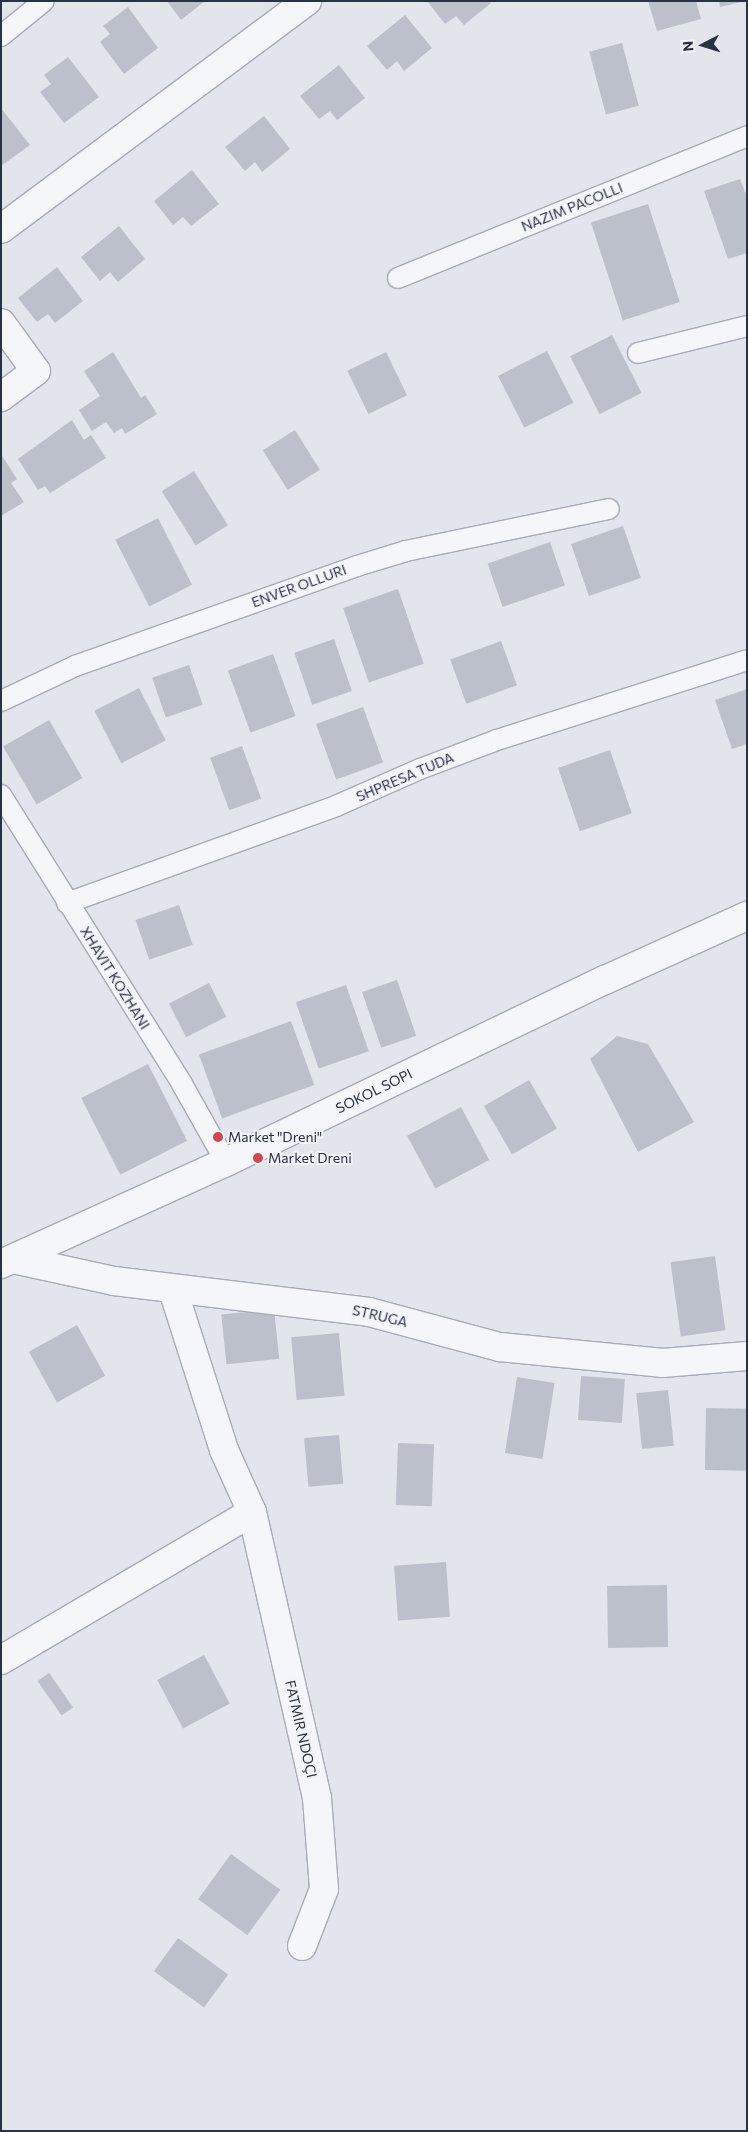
<!DOCTYPE html>
<meta charset="utf-8">
<style>
body{margin:0}
#map{position:relative;width:748px;height:2132px;overflow:hidden;background:#e2e5eb;font-family:Commissioner,sans-serif}
div>[style]{position:absolute}
[style*='--x']{left:calc(var(--x)*1px);top:calc(var(--y)*1px);width:calc(var(--w)*1px);rotate:calc(var(--a)*1deg)}
.building>*{inset:0;background:#bcc0cb;transform-origin:0 0}
.roads{filter:drop-shadow(1px 0 #a7abb5) drop-shadow(-1px 0 #a7abb5) drop-shadow(0 1px #a7abb5) drop-shadow(0 -1px #a7abb5)}
.service>*{height:20px;margin:-10px;padding:0 10px;transform-origin:10px;border-radius:10px;background:#f5f6f9}
.minor>*{height:28px;margin:-14px;padding:0 14px;transform-origin:14px;border-radius:14px;background:#f5f6f9}
.tertiary>*{height:28px;margin:-14px;padding:0 14px;transform-origin:14px;border-radius:14px;background:#f5f6f9}
.dots>*{width:14px;height:14px;translate:-50% -50%;box-sizing:border-box;border:2px solid #f2f4f8;border-radius:50%}
span{translate:-50% -50%;white-space:nowrap;text-align:center;line-height:1.15;-webkit-text-stroke:4px #f2f4f8;paint-order:stroke}
.street-label{font-size:14px;color:#2a3143}
.poi-label{font-size:14px;color:#2a3143}
.left{translate:0 -50%;text-align:left}
.frame{position:absolute;inset:0;border:2px solid #2a3143;pointer-events:none}
.north{position:absolute;left:678px;top:20px;width:50px;height:50px;-webkit-text-stroke:4px #f2f4f8;paint-order:stroke;rotate:265deg;font-size:14px;font-weight:700;line-height:20px;text-align:center;color:#2a3143}
.north::after{content:'';display:block;margin:auto;width:18px;height:22px;background:#2a3143;clip-path:polygon(50% 0,100% 100%,50% 72%,0 100%)}
</style>
<div id="map">
<div class="building">
<div style="clip-path:polygon(167px 1px,205px 1px,181px 20px)"></div>
<div style="clip-path:polygon(427px 1px,490px 1px,491px 3px,464px 25px,456px 16px,445px 24px)"></div>
<div style="clip-path:polygon(648px 1px,696px 1px,701px 19px,657px 31px)"></div>
<div style="clip-path:polygon(719px 1px,741px 1px,741px 2px,720px 7px)"></div>
<div style="clip-path:polygon(128px 7px,158px 48px,124px 74px,100px 42px,110px 34px,103px 26px)"></div>
<div style="clip-path:polygon(405px 15px,432px 48px,404px 71px,397px 61px,387px 70px,367px 46px)"></div>
<div style="left:622px;top:43px;width:65px;height:34px;rotate:75deg"></div>
<div style="clip-path:polygon(68px 57px,99px 97px,64px 123px,40px 92px,51px 84px,44px 75px)"></div>
<div style="clip-path:polygon(339px 65px,365px 98px,337px 120px,330px 111px,319px 119px,300px 96px)"></div>
<div style="clip-path:polygon(1px 108px,30px 145px,1px 166px)"></div>
<div style="clip-path:polygon(264px 116px,290px 149px,262px 172px,255px 162px,245px 171px,225px 147px)"></div>
<div style="clip-path:polygon(192px 170px,219px 204px,191px 226px,183px 217px,173px 225px,154px 201px)"></div>
<div style="clip-path:polygon(740px 179px,747px 197px,747px 253px,728px 259px,704px 191px)"></div>
<div style="left:648px;top:204px;width:103px;height:60px;rotate:72deg"></div>
<div style="clip-path:polygon(119px 226px,145px 259px,118px 282px,110px 272px,100px 281px,81px 257px)"></div>
<div style="clip-path:polygon(57px 267px,83px 301px,55px 323px,48px 314px,37px 322px,18px 298px)"></div>
<div style="left:612px;top:335px;width:65px;height:47px;rotate:63deg"></div>
<div style="left:547px;top:351px;width:58px;height:55px;rotate:63deg"></div>
<div style="clip-path:polygon(113px 352px,141px 398px,145px 395px,157px 414px,125px 434px,122px 428px,114px 433px,106px 422px,92px 431px,79px 410px,100px 396px,84px 371px)"></div>
<div style="left:386px;top:352px;width:48px;height:43px;rotate:64deg"></div>
<div style="clip-path:polygon(72px 420px,84px 440px,91px 435px,106px 458px,50px 493px,45px 486px,38px 490px,18px 459px)"></div>
<div style="left:295px;top:430px;width:47px;height:38px;rotate:58deg"></div>
<div style="clip-path:polygon(1px 454px,17px 479px,11px 483px,24px 502px,1px 516px)"></div>
<div style="left:194px;top:471px;width:64px;height:38px;rotate:58deg"></div>
<div style="left:158px;top:518px;width:75px;height:48px;rotate:63deg"></div>
<div style="left:623px;top:526px;width:55px;height:55px;rotate:71deg"></div>
<div style="left:550px;top:542px;width:46px;height:66px;rotate:71deg"></div>
<div style="left:398px;top:589px;width:79px;height:58px;rotate:71deg"></div>
<div style="left:334px;top:639px;width:55px;height:42px;rotate:71deg"></div>
<div style="left:501px;top:641px;width:47px;height:54px;rotate:70deg"></div>
<div style="left:273px;top:654px;width:66px;height:48px;rotate:70deg"></div>
<div style="left:189px;top:665px;width:42px;height:39px;rotate:71deg"></div>
<div style="left:139px;top:688px;width:59px;height:50px;rotate:63deg"></div>
<div style="clip-path:polygon(747px 689px,747px 744px,732px 749px,715px 700px)"></div>
<div style="left:363px;top:707px;width:59px;height:50px;rotate:70deg"></div>
<div style="left:49px;top:720px;width:67px;height:53px;rotate:60deg"></div>
<div style="left:242px;top:746px;width:56px;height:34px;rotate:70deg"></div>
<div style="left:610px;top:750px;width:67px;height:55px;rotate:71deg"></div>
<div style="left:179px;top:905px;width:42px;height:46px;rotate:71deg"></div>
<div style="left:397px;top:980px;width:59px;height:37px;rotate:71deg"></div>
<div style="left:209px;top:983px;width:38px;height:45px;rotate:63deg"></div>
<div style="left:346px;top:985px;width:70px;height:53px;rotate:71deg"></div>
<div style="left:291px;top:1021px;width:68px;height:98px;rotate:70deg"></div>
<div style="clip-path:polygon(617px 1036px,648px 1044px,694px 1122px,638px 1152px,590px 1059px)"></div>
<div style="left:148px;top:1064px;width:86px;height:75px;rotate:63deg"></div>
<div style="left:529px;top:1080px;width:56px;height:52px;rotate:60deg"></div>
<div style="left:461px;top:1107px;width:60px;height:61px;rotate:62deg"></div>
<div style="left:715px;top:1256px;width:75px;height:45px;rotate:82deg"></div>
<div style="left:274px;top:1309px;width:50px;height:53px;rotate:84deg"></div>
<div style="left:77px;top:1325px;width:58px;height:55px;rotate:61deg"></div>
<div style="left:339px;top:1333px;width:63px;height:48px;rotate:85deg"></div>
<div style="left:581px;top:1376px;width:44px;height:44px;rotate:4deg"></div>
<div style="left:517px;top:1377px;width:38px;height:77px;rotate:9deg"></div>
<div style="left:668px;top:1390px;width:56px;height:32px;rotate:84deg"></div>
<div style="left:706px;top:1408px;width:41px;height:62px;rotate:1deg"></div>
<div style="left:339px;top:1435px;width:49px;height:35px;rotate:85deg"></div>
<div style="left:398px;top:1443px;width:36px;height:62px;rotate:2deg"></div>
<div style="left:446px;top:1562px;width:55px;height:52px;rotate:86deg"></div>
<div style="left:667px;top:1585px;width:62px;height:60px;rotate:89deg"></div>
<div style="left:204px;top:1655px;width:55px;height:53px;rotate:62deg"></div>
<div style="left:49px;top:1673px;width:42px;height:14px;rotate:55deg"></div>
<div style="left:231px;top:1854px;width:61px;height:56px;rotate:36deg"></div>
<div style="left:178px;top:1938px;width:62px;height:41px;rotate:36deg"></div>
</div>
<div class="roads">
<div class="service">
<div style="--x:1;--y:36;--w:55;--a:-39.1"></div>
<div style="--x:398;--y:278;--w:377;--a:-22.1"></div>
<div style="--x:638;--y:353;--w:112;--a:-13.9"></div>
<div style="--x:1;--y:701;--w:82;--a:-25.3"></div>
<div style="--x:75;--y:666;--w:299;--a:-19.5"></div>
<div style="--x:357;--y:566;--w:51;--a:-17"></div>
<div style="--x:406;--y:551;--w:207;--a:-11.7"></div>
<div style="--x:1;--y:795;--w:341;--a:57.9"></div>
<div style="--x:182;--y:1084;--w:90;--a:60.6"></div>
<div style="--x:67;--y:903;--w:286;--a:-19.8"></div>
<div style="--x:336;--y:806;--w:92;--a:-23.8"></div>
<div style="--x:420;--y:769;--w:82;--a:-20.6"></div>
<div style="--x:497;--y:740;--w:262;--a:-17.7"></div>
</div>
<div class="minor">
<div style="--x:1;--y:229;--w:382;--a:-36.7"></div>
<div style="--x:1;--y:323;--w:59;--a:53.9"></div>
<div style="--x:36;--y:371;--w:44;--a:143.4"></div>
<div style="--x:13;--y:1259;--w:103;--a:12.3"></div>
<div style="--x:114;--y:1281;--w:257;--a:6.9"></div>
<div style="--x:369;--y:1312;--w:136;--a:15"></div>
<div style="--x:500;--y:1347;--w:164;--a:5.6"></div>
<div style="--x:663;--y:1363;--w:84;--a:-4.8"></div>
<div style="--x:173;--y:1290;--w:168;--a:72.3"></div>
<div style="--x:224;--y:1450;--w:68;--a:65.7"></div>
<div style="--x:252;--y:1512;--w:293;--a:77.2"></div>
<div style="--x:317;--y:1798;--w:91;--a:85.6"></div>
<div style="--x:324;--y:1889;--w:61;--a:111.1"></div>
<div style="--x:1;--y:1660;--w:291;--a:-30.5"></div>
</div>
<div class="tertiary">
<div style="--x:1;--y:1264;--w:247;--a:-24.4"></div>
<div style="--x:226;--y:1162;--w:420;--a:-25.7"></div>
<div style="--x:605;--y:980;--w:156;--a:-24.3"></div>
</div>
</div>
<div class="dots">
<div style="left:218px;top:1137px;background:#d04750"></div>
<div style="left:258px;top:1158px;background:#d04750"></div>
</div>
<div class="street-label">
<span style="left:572px;top:207px;rotate:-22deg">NAZIM PACOLLI</span>
<span style="left:299px;top:586px;rotate:-20deg">ENVER OLLURI</span>
<span style="left:405px;top:777px;rotate:-23deg">SHPRESA TUDA</span>
<span style="left:115px;top:978px;rotate:58deg">XHAVIT KOZHANI</span>
<span style="left:374px;top:1091px;rotate:-26deg">SOKOL SOPI</span>
<span style="left:380px;top:1316px;rotate:13deg">STRUGA</span>
<span style="left:301px;top:1729px;rotate:77deg">FATMIR NDOÇI</span>
</div>
<div class="poi-label">
<span class="left" style="left:228px;top:1137px">Market "Dreni"</span>
<span class="left" style="left:268px;top:1158px">Market Dreni</span>
</div>
<div class="frame"></div>
<div class="north">N</div>
</div>
